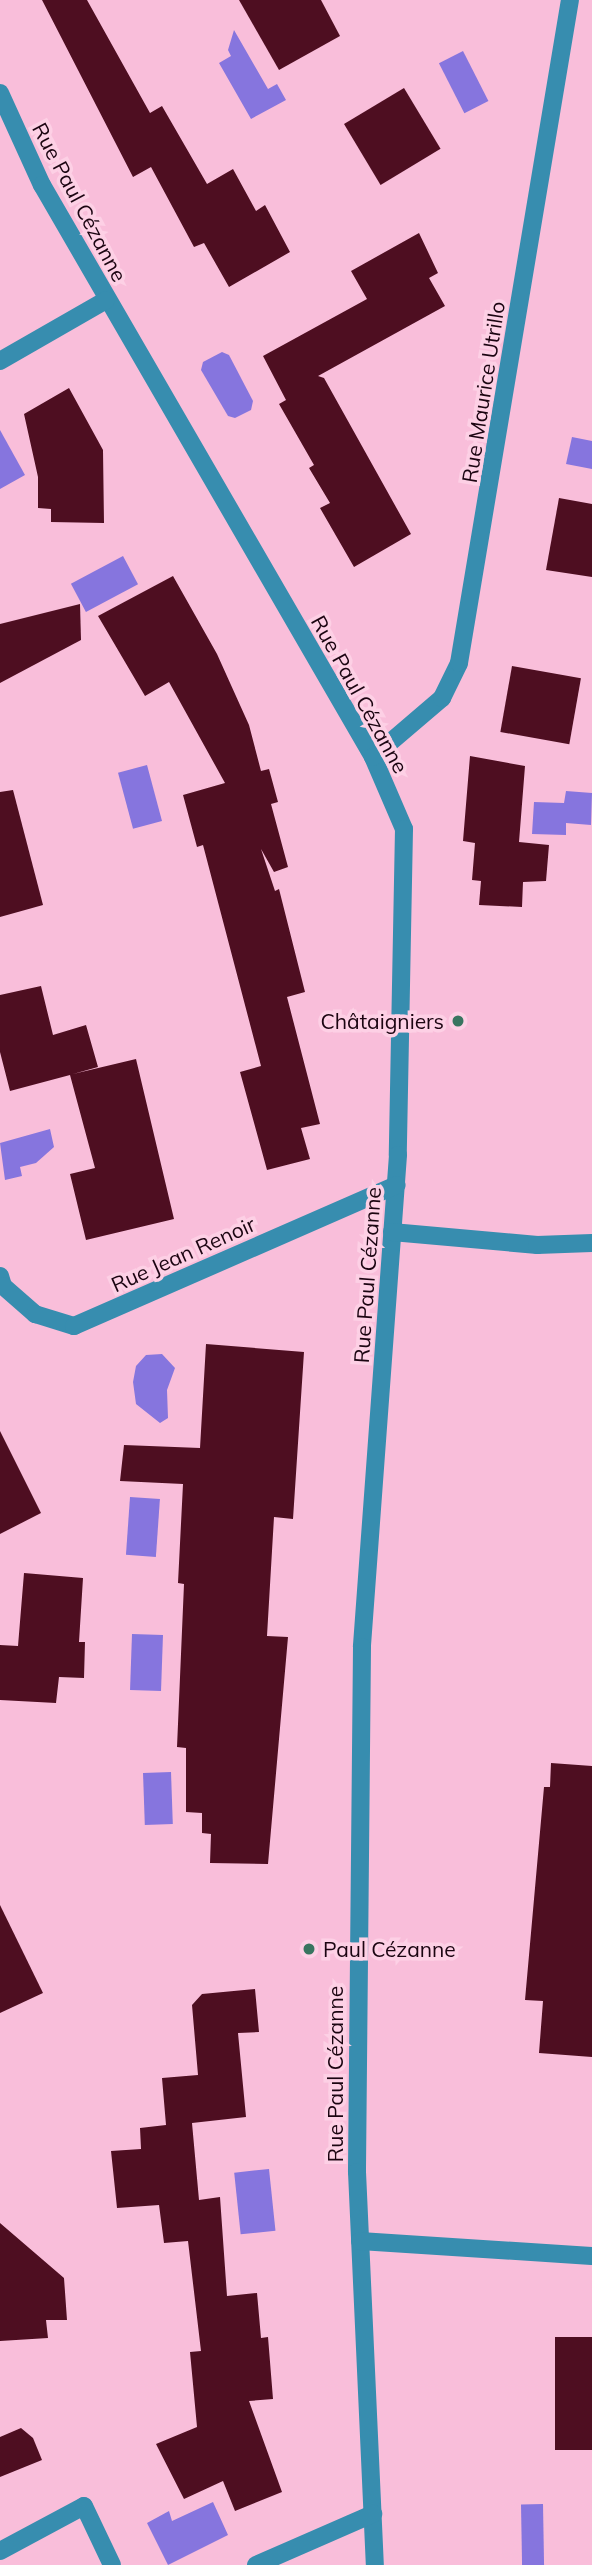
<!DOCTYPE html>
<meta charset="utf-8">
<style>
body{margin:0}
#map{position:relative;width:592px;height:2565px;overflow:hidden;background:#f9beda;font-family:Mulish,sans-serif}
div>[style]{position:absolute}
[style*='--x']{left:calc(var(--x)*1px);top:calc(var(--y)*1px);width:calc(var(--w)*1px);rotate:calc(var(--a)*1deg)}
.water>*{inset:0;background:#8675de;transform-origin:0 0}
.building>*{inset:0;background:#4e0e21;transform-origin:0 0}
.minor>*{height:18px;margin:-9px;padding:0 9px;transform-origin:9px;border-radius:9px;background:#378daf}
.dots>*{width:19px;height:19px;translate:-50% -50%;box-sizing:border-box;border:4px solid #fdd0e5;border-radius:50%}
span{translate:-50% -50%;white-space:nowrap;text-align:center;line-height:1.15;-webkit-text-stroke:7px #fdd0e5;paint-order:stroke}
.street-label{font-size:21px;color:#1b0411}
.poi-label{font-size:21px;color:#1b0411}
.right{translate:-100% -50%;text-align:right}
.left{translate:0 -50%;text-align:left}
</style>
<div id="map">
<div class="water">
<div style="clip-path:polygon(234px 30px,268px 89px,277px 84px,286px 100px,251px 119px,219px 63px,231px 56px,228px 50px)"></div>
<div style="left:463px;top:51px;width:56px;height:27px;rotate:63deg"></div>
<div style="clip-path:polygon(222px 352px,229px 355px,253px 401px,251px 410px,235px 418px,228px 416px,201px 370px,203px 362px)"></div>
<div style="clip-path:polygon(0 430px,25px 475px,0 489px)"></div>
<div style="clip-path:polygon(572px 437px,592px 441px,592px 469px,566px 464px)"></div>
<div style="left:123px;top:556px;width:32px;height:59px;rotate:62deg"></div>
<div style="left:147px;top:765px;width:58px;height:30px;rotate:75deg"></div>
<div style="clip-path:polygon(566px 791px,592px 793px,591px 825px,566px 823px,566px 835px,532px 834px,534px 802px,564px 803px)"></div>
<div style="clip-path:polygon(50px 1129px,54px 1147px,36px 1163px,20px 1167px,22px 1176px,5px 1180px,0 1143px)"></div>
<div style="clip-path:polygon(162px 1354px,175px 1368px,167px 1390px,168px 1418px,160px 1423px,136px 1404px,133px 1382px,136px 1366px,146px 1355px)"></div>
<div style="left:130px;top:1497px;width:30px;height:58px;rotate:4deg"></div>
<div style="left:132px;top:1634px;width:31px;height:56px;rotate:2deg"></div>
<div style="left:171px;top:1772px;width:52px;height:28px;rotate:88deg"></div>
<div style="left:269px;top:2169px;width:62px;height:35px;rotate:84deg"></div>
<div style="clip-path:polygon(213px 2502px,228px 2535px,168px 2565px,147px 2523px,169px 2511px,172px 2521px)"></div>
<div style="left:543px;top:2504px;width:61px;height:22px;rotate:89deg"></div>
</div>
<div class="building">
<div style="clip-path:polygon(42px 0,87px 0,150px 113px,162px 106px,207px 184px,233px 169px,256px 211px,265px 205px,290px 252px,229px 287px,204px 243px,194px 247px,151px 167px,133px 177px)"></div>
<div style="clip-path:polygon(239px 0,321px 0,340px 36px,279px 70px)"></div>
<div style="left:404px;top:88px;width:71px;height:70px;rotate:59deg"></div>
<div style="clip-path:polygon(419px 233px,438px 273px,429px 278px,445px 306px,318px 376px,324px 378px,411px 534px,354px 567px,320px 508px,330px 503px,309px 468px,314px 465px,279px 404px,286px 400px,263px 356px,367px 299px,351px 271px)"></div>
<div style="clip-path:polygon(69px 388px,103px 450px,104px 523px,51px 522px,51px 509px,38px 508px,38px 477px,24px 414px)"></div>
<div style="clip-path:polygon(559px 498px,592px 504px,592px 577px,546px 570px)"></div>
<div style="clip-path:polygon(173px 576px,217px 654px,249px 725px,261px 771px,269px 769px,278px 802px,271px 804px,288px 867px,274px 872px,261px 849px,275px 891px,279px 889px,305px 992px,287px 997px,320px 1124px,301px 1128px,310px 1159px,267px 1170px,240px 1072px,261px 1066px,203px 845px,197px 847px,183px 795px,225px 783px,169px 682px,145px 696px,98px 616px)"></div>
<div style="clip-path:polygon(80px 604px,81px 640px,0 683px,0 624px)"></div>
<div style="left:512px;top:666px;width:70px;height:67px;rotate:10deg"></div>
<div style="clip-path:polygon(470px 756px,525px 766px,519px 842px,549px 845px,546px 881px,523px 882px,522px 907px,479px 905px,481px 881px,472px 880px,475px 843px,463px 841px)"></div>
<div style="clip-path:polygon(13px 790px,43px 905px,0 917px,0 792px)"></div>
<div style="clip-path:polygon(41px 986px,53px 1035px,86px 1025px,98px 1067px,73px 1074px,136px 1059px,174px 1219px,86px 1240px,70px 1174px,95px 1168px,70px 1075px,10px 1091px,0 1052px,0 995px)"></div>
<div style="clip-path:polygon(206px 1344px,304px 1352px,293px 1519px,274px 1517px,267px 1636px,288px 1637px,268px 1864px,210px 1863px,211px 1834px,202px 1833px,202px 1813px,186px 1812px,186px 1748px,177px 1747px,184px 1584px,178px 1583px,183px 1484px,120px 1481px,124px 1445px,200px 1448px)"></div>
<div style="clip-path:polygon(0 1431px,41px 1513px,0 1534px)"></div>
<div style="clip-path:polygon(24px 1573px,83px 1578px,79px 1642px,85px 1642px,84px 1678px,59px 1677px,56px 1703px,0 1700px,0 1645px,18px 1646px)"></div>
<div style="clip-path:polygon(551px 1763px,592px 1766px,592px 2057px,539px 2053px,543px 2001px,525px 2000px,544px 1787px,550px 1787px)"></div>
<div style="clip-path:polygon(0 1905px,43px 1993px,0 2013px)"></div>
<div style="clip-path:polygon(255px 1989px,259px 2032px,238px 2033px,246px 2117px,192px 2123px,199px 2200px,220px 2197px,227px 2296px,257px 2293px,261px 2338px,268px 2337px,273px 2399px,249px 2401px,282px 2492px,235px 2511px,223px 2481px,184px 2499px,156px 2444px,197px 2427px,190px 2352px,201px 2351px,188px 2241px,164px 2243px,159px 2205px,117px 2208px,111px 2151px,141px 2149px,140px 2128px,166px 2125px,162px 2078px,198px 2075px,192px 2005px,202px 1994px)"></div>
<div style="clip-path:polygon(0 2223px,64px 2278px,67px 2320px,46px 2320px,48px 2338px,0 2341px)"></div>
<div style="left:555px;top:2337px;width:37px;height:113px"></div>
<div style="clip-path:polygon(21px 2428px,33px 2438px,42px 2460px,0 2477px,0 2437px)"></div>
</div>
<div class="minor">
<div style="--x:0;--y:93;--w:101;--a:65.5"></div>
<div style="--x:42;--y:185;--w:661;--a:59.94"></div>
<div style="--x:373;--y:757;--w:78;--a:66.7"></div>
<div style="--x:404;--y:829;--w:326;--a:91.1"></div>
<div style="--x:398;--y:1155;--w:493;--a:94.2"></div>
<div style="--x:362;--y:1647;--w:525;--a:90.55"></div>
<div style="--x:357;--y:2172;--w:393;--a:87.4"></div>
<div style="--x:0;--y:361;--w:122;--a:-29.9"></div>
<div style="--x:373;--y:757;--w:91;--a:-40.5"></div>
<div style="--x:442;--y:698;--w:39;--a:-64"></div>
<div style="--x:459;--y:663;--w:672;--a:-80.5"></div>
<div style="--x:392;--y:1232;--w:146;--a:5.1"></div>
<div style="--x:537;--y:1245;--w:55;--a:-2.1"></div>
<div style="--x:0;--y:1276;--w:10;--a:73"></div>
<div style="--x:3;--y:1286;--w:43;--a:41.2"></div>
<div style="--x:35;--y:1314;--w:41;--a:17.1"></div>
<div style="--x:74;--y:1326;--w:352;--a:-23.6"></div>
<div style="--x:360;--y:2241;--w:232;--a:3.7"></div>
<div style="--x:0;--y:2551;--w:95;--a:-28.2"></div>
<div style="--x:84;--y:2506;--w:65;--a:64.6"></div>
<div style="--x:256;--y:2565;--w:128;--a:-23.6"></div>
</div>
<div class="dots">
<div style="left:458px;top:1021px;background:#397560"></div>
<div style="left:309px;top:1949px;background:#397560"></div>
</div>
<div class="street-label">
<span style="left:80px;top:202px;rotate:62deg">Rue Paul Cézanne</span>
<span style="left:483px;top:392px;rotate:-81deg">Rue Maurice Utrillo</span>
<span style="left:360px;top:694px;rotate:61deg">Rue Paul Cézanne</span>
<span style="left:183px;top:1254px;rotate:-24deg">Rue Jean Renoir</span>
<span style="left:367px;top:1275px;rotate:-86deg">Rue Paul Cézanne</span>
<span style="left:335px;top:2074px;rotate:-90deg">Rue Paul Cézanne</span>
</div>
<div class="poi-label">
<span class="right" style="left:444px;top:1021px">Châtaigniers</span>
<span class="left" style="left:323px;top:1949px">Paul Cézanne</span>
</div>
</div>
